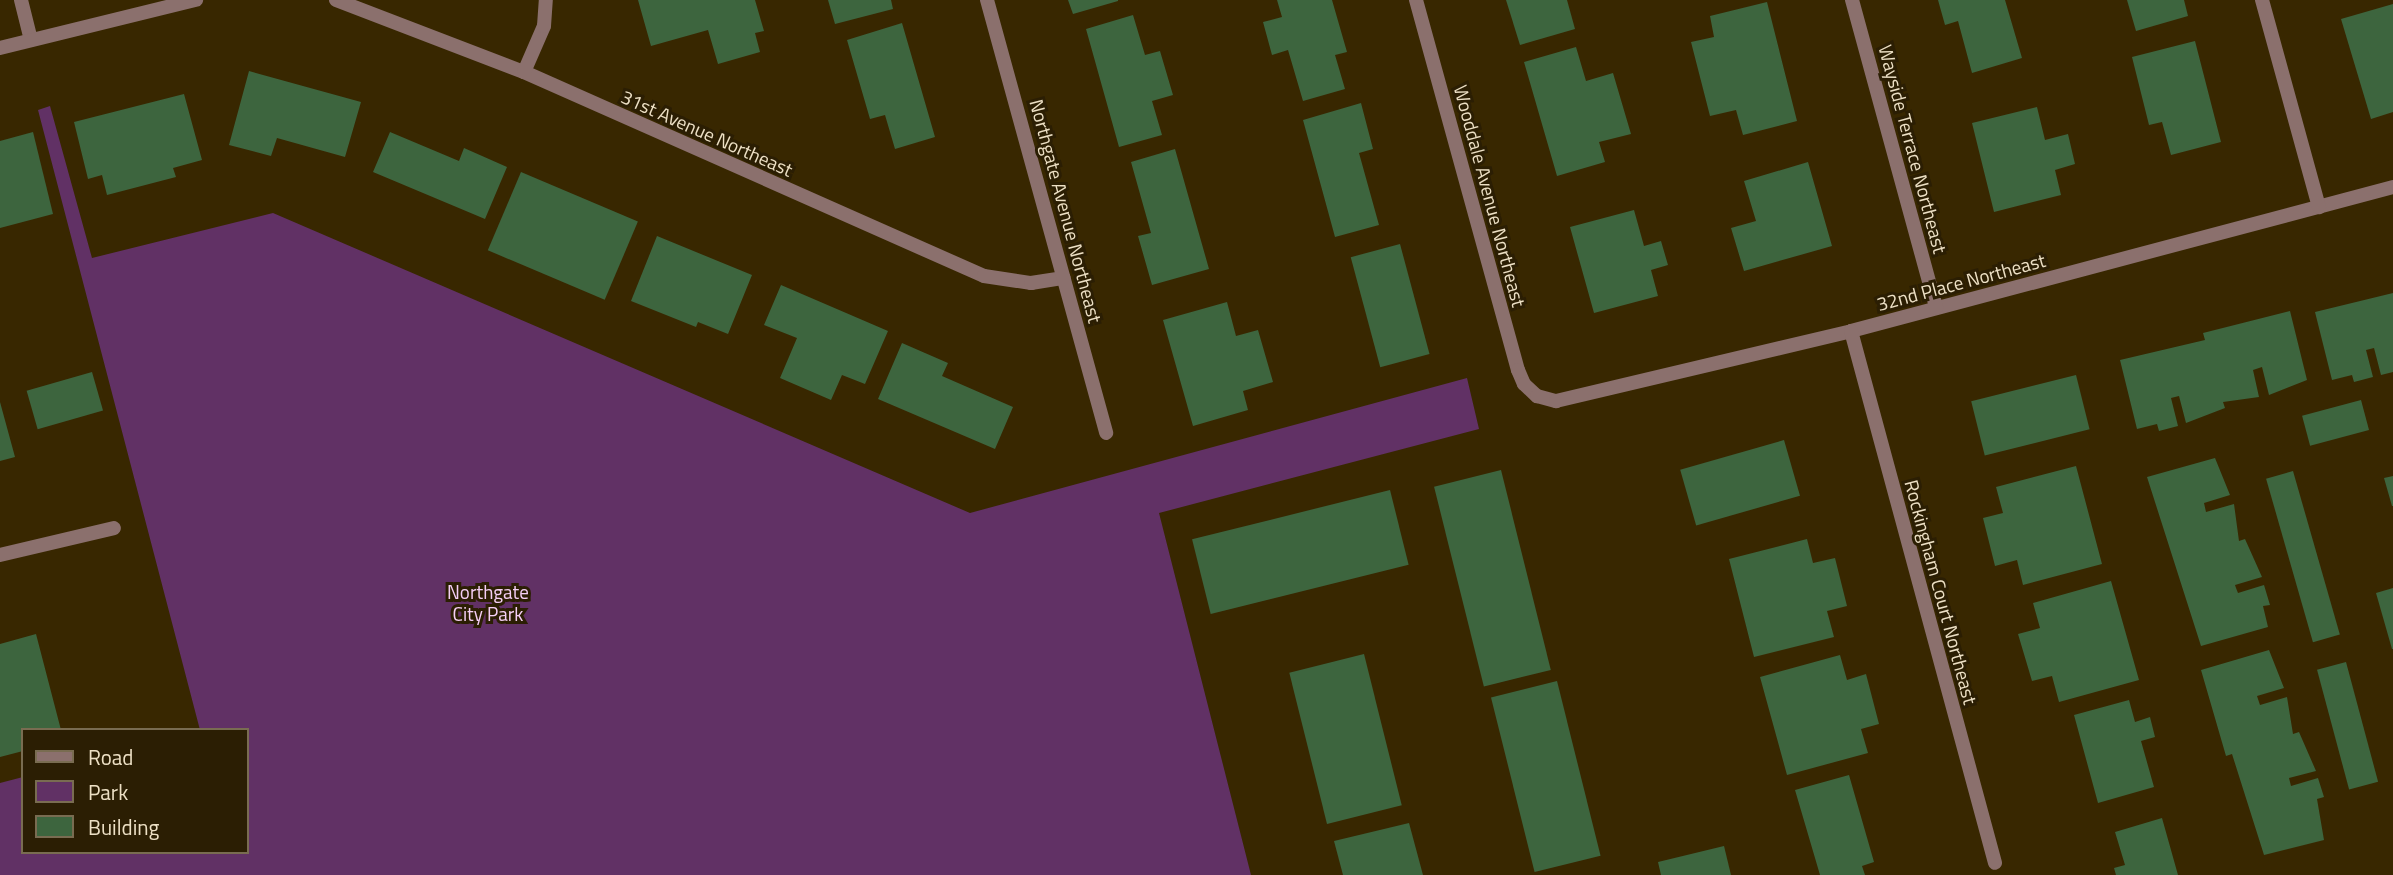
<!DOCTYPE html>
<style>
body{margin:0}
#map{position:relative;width:2393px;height:875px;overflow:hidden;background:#382700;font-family:"Titillium Web",sans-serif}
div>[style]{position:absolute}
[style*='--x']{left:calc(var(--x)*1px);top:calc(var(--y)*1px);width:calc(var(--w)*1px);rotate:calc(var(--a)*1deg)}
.green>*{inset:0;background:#613165}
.building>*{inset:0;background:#3d653e;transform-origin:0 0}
.minor>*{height:14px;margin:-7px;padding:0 7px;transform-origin:7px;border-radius:7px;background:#8b706d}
span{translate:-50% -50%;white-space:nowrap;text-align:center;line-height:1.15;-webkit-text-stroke:6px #2b1e03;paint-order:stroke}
.street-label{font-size:19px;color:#ede0c5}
.park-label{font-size:19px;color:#f5cff6}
.legend{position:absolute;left:21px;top:728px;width:228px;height:126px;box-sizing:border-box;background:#2b1e03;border:2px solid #796c51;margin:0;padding:9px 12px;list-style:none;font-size:21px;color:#ede0c5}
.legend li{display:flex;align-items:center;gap:14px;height:35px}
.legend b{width:35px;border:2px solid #796c51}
</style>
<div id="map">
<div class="green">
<div style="clip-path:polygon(50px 106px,92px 258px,273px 213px,970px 513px,1467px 378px,1479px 429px,1159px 513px,1251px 875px,0 875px,0 783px,23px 777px,23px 852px,247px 852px,247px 730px,200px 730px,38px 110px)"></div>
</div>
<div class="building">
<div style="clip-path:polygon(638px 0,755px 0,764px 31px,755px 33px,760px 52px,718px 64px,708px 30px,651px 46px)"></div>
<div style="clip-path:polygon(828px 0,891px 0,893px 9px,835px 24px)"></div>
<div style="clip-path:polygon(1068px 0,1118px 0,1118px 1px,1073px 14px)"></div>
<div style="clip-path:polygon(1277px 0,1332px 0,1347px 52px,1335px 55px,1345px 89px,1303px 101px,1288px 50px,1272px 55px,1263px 22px,1282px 17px)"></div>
<div style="clip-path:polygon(1506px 0,1567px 0,1575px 29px,1520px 45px)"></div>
<div style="clip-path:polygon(1938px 0,2005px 0,2022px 58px,1972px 73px,1958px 21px,1945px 25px)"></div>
<div style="clip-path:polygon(2127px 0,2184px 0,2188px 16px,2136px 31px)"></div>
<div style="clip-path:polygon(1767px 2px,1797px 121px,1743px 135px,1736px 110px,1710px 116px,1691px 42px,1714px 37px,1710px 16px)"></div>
<div style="clip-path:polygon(2393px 4px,2393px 112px,2371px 119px,2341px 19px)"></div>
<div style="clip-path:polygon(1133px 15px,1145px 55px,1160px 51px,1173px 95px,1152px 101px,1162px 135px,1119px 147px,1086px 29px)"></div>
<div style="clip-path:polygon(902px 23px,935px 137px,895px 149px,885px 115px,870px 119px,847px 40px)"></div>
<div style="clip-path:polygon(2195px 41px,2221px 142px,2171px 155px,2162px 122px,2149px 125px,2132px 57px)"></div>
<div style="clip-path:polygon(1576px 47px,1586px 81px,1613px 73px,1631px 134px,1599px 142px,1605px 162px,1557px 176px,1524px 62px)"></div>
<div style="clip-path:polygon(249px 71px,361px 102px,345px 157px,277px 138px,271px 156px,229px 145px)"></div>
<div style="clip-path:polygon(184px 94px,202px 160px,173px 168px,176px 177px,107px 195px,102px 175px,88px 179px,74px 122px)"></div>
<div style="clip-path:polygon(1361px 103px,1373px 149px,1359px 153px,1379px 225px,1335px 237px,1303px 120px)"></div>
<div style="clip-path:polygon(2037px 107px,2045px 140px,2068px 134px,2075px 164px,2055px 170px,2061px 195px,1994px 212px,1972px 123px)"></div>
<div style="clip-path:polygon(33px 132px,53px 214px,0 228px,0 141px)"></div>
<div style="clip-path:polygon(390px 132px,459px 161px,464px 148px,507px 167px,485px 219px,373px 172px)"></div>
<div style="clip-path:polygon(1175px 149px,1209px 269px,1152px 285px,1138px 236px,1151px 233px,1131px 162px)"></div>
<div style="clip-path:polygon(1808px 162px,1832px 246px,1744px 271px,1731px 228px,1756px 221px,1744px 181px)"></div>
<div style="left:521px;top:172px;width:127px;height:85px;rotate:23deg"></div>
<div style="clip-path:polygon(1634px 210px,1644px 246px,1661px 241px,1668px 265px,1651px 270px,1658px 296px,1594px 313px,1570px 227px)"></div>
<div style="clip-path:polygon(657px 236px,752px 275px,728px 334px,698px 322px,696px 327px,631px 301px)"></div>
<div style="left:1400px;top:244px;width:114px;height:51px;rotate:75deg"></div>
<div style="clip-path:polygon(781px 285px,888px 331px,865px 384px,842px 375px,831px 400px,780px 378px,797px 338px,764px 325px)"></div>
<div style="clip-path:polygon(2393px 293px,2393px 372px,2381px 375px,2374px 348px,2366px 350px,2373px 377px,2354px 382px,2352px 375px,2332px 380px,2315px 312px)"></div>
<div style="clip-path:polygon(1227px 302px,1236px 336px,1258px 330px,1273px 382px,1243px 391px,1248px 410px,1193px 426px,1163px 320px)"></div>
<div style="clip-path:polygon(2290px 311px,2307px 380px,2269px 395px,2262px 367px,2253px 370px,2259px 397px,2223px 402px,2225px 408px,2186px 423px,2179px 396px,2171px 398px,2178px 426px,2159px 431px,2157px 424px,2137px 429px,2120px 360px,2205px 340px,2203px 333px)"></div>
<div style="clip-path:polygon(902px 343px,948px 363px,942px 376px,1013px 407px,995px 449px,878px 399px)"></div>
<div style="left:92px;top:372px;width:40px;height:68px;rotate:74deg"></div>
<div style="left:2076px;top:375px;width:56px;height:108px;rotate:76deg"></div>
<div style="left:2361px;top:400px;width:31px;height:61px;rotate:75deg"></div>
<div style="clip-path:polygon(0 402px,15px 457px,0 461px)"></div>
<div style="left:1784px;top:440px;width:58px;height:108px;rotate:74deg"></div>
<div style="clip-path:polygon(2215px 458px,2230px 495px,2204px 503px,2206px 512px,2234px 504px,2239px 541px,2245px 539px,2262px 577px,2235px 585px,2236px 588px,2238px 593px,2264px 585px,2270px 605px,2263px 606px,2268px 627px,2201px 646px,2147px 477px)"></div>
<div style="clip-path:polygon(2076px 466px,2102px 564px,2023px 585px,2017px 560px,1995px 566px,1983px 518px,2003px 513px,1996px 487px)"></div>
<div style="left:1501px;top:470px;width:206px;height:69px;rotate:76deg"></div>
<div style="left:2293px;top:471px;width:170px;height:28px;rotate:74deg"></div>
<div style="clip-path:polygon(2393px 476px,2393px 506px,2392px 506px,2384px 478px)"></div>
<div style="left:1390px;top:490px;width:77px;height:204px;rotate:76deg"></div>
<div style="clip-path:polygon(1807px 539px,1813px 563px,1835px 558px,1847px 606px,1827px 611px,1834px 637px,1754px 657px,1729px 559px)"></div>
<div style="clip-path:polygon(2111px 581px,2139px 680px,2059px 702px,2052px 676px,2032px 681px,2018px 634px,2040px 628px,2033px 603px)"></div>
<div style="clip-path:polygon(2393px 588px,2393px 649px,2392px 649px,2376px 593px)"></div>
<div style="clip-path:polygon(36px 634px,61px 730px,23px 730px,23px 751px,0 757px,0 644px)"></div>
<div style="clip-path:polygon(2269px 650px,2284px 688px,2257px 696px,2260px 705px,2287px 697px,2293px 734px,2299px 732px,2316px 771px,2289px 778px,2291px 786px,2318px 778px,2324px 797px,2317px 799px,2324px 840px,2264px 855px,2232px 754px,2226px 756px,2201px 670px)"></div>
<div style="left:1364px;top:654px;width:156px;height:77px;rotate:76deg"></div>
<div style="clip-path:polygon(1840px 655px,1847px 680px,1866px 674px,1879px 724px,1861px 729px,1868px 753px,1787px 775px,1760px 677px)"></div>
<div style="left:2346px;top:662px;width:124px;height:30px;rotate:75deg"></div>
<div style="left:1557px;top:681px;width:180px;height:68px;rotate:76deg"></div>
<div style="clip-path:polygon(2129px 700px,2135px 722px,2150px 717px,2155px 737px,2141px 741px,2154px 787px,2098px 803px,2074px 715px)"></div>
<div style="clip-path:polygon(1849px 775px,1874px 862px,1862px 866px,1865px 875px,1820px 875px,1795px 790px)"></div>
<div style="clip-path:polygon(2162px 818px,2178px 875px,2116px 875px,2114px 868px,2125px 865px,2115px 832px)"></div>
<div style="clip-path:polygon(1409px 823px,1423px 875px,1343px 875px,1334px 841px)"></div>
<div style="clip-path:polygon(1724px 846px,1731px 875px,1661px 875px,1658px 862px)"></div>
</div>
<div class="minor">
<div style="--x:21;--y:0;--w:41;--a:76"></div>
<div style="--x:336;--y:0;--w:201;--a:21"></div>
<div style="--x:524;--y:72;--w:503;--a:23.92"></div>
<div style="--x:984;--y:276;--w:48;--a:8.5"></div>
<div style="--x:1031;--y:283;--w:33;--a:-9"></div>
<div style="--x:987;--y:0;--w:449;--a:74.6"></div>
<div style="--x:1416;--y:0;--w:384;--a:74.6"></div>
<div style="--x:1518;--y:370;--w:15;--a:67"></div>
<div style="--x:1524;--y:384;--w:18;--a:43"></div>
<div style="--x:1537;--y:396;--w:20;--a:15"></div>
<div style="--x:1556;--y:401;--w:303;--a:-13.3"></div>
<div style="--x:1851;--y:331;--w:561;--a:-14.88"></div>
<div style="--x:1852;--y:0;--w:319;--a:74.7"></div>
<div style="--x:2262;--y:0;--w:215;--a:74.6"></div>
<div style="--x:0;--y:48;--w:202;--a:-13.8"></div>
<div style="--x:524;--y:72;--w:50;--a:-66.5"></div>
<div style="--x:544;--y:26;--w:26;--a:-86"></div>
<div style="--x:1851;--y:331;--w:551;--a:74.85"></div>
<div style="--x:0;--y:555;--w:117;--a:-13.3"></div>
</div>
<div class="street-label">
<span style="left:707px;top:133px;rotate:24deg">31st Avenue Northeast</span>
<span style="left:1913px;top:149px;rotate:75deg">Wayside Terrace Northeast</span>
<span style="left:1490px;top:196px;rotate:75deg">Wooddale Avenue Northeast</span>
<span style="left:1066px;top:211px;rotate:75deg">Northgate Avenue Northeast</span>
<span style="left:1961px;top:282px;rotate:-15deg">32nd Place Northeast</span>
<span style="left:1941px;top:592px;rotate:75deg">Rockingham Court Northeast</span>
</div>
<div class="park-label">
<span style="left:488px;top:603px">Northgate<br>City Park</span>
</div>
<ul class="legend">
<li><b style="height:9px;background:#8b706d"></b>Road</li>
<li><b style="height:19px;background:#613165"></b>Park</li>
<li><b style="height:19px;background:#3d653e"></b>Building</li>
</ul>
</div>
